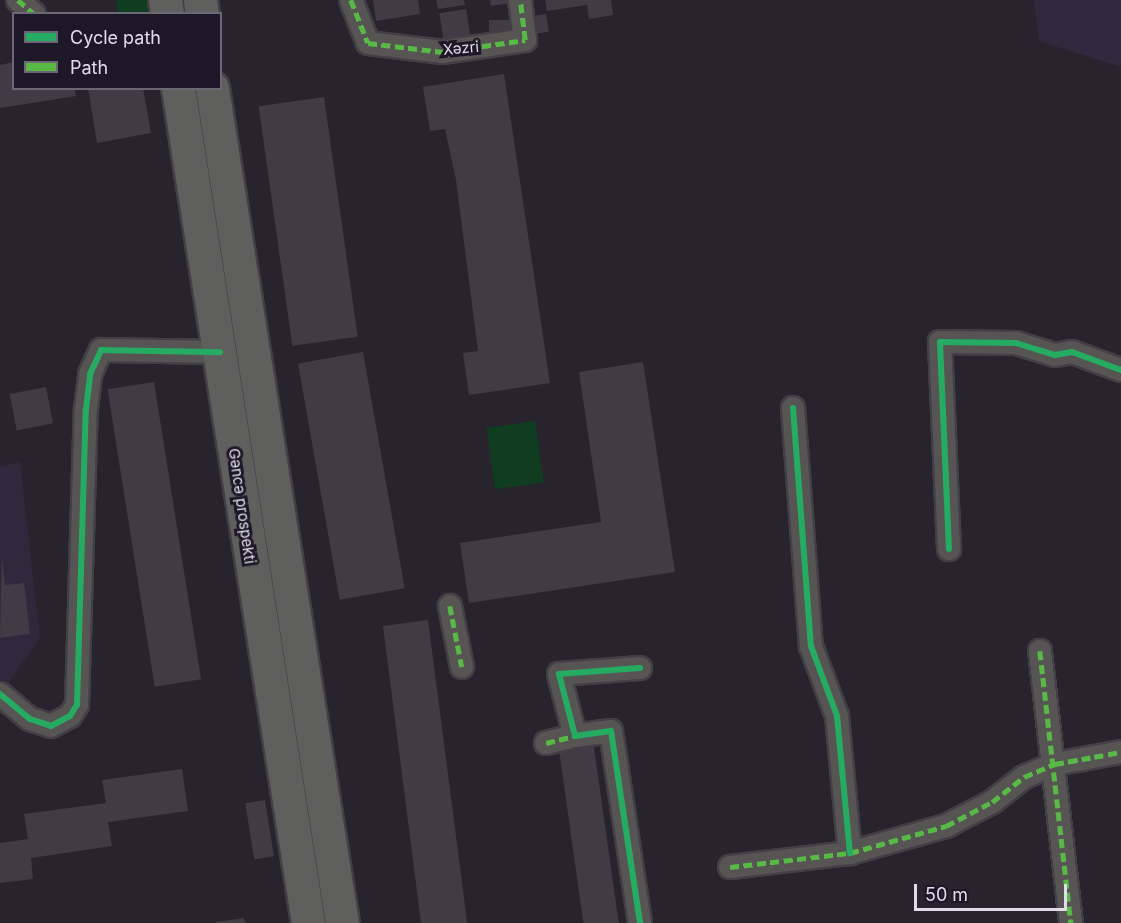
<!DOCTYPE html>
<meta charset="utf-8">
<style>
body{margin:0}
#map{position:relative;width:1121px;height:923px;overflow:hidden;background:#28242e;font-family:Inter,sans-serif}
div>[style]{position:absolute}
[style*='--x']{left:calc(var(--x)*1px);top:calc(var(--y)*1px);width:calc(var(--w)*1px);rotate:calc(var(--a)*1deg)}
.built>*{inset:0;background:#30283d}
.green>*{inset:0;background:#103d1f;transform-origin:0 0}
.building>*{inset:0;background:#3f3c45;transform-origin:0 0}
.roads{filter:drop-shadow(2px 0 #423f47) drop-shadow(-2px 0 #423f47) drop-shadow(0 2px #423f47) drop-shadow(0 -2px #423f47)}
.minor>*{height:22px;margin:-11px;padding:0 11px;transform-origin:11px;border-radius:11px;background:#565554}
.primary>*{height:33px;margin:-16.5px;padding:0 16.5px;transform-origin:16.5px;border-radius:16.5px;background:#5f5f5e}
.quiet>*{height:4.5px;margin-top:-2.25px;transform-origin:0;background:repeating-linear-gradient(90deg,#58b947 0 9px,transparent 0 13.5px)}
.cycleway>*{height:6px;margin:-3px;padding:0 3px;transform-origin:3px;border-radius:3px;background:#26ab63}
span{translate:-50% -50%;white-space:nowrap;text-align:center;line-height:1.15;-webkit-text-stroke:6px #1d1827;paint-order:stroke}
.street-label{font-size:15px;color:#e1dde8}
.legend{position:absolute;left:12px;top:12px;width:210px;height:78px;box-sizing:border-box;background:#1d1827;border:2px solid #6b6774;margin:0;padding:8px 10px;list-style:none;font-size:18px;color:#e1dde8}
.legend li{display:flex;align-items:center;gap:12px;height:30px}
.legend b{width:30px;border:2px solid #6b6774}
.scale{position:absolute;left:914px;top:884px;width:153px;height:27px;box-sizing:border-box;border:3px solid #e1dde8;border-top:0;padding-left:8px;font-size:18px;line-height:21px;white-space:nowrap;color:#e1dde8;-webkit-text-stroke:4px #1d1827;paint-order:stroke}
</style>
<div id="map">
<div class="built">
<div style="clip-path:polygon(1034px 0,1121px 0,1121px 67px,1039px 41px)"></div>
<div style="clip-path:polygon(20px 462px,40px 638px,6px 686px,0 682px,0 467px)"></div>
</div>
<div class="green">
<div style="clip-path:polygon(116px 0,155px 0,157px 12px,118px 13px)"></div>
<div style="left:535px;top:421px;width:62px;height:49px;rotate:82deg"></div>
</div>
<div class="building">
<div style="clip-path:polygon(373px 0,418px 0,420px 14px,376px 21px)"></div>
<div style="clip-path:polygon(436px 0,464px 0,465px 5px,438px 9px)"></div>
<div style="clip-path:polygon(490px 0,515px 0,516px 2px,491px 6px)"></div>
<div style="clip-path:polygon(545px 0,611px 0,613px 15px,589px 19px,587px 5px,547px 11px)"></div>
<div style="left:466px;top:9px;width:26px;height:27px;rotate:81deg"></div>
<div style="left:546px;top:14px;width:18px;height:17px;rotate:81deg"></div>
<div style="left:489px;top:20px;width:21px;height:15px"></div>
<div style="clip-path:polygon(14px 62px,14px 88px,74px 88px,76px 96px,0 108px,0 65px)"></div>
<div style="clip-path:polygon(504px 74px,550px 383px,469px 395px,463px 353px,478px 351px,456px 180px,445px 129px,430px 131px,423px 87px)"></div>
<div style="clip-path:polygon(88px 88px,143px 88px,151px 133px,97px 143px)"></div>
<div style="left:324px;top:97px;width:242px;height:66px;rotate:82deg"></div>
<div style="left:363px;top:352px;width:240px;height:66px;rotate:80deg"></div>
<div style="clip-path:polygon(643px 362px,675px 572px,469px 603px,460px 543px,601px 522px,579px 372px)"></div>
<div style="left:154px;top:382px;width:301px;height:47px;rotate:81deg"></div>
<div style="left:46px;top:387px;width:37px;height:37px;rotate:79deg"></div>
<div style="clip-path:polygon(2px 556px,5px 585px,24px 583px,30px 634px,0 638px)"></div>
<div style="clip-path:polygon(428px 620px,463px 890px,467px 923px,421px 923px,383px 626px)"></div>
<div style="left:593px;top:740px;width:185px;height:35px;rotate:82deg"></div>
<div style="clip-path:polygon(182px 769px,188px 811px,108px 822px,112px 846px,31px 858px,33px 879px,0 883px,0 843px,28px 839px,24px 814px,106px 803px,102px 780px)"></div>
<div style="left:265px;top:800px;width:57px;height:20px;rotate:81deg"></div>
<div style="clip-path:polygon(244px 918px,245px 923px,216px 923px,216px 922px)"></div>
</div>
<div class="roads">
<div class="minor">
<div style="--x:18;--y:0;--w:21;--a:41"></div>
<div style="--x:351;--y:0;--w:46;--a:68.4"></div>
<div style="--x:368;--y:43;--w:75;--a:6.9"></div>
<div style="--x:442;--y:52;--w:84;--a:-8.2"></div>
<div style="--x:525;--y:40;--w:40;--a:-97.1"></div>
<div style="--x:793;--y:408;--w:239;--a:85.7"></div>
<div style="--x:811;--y:646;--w:75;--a:69.6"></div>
<div style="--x:837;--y:716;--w:138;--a:84.6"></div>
<div style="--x:949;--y:549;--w:207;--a:-92.5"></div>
<div style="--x:940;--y:342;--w:76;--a:0.8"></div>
<div style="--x:1016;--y:343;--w:41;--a:17.1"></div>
<div style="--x:1055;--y:355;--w:17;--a:-10"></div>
<div style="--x:1072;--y:352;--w:52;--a:20.2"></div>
<div style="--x:450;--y:606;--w:62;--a:78.9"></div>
<div style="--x:1040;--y:651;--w:274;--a:83.5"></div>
<div style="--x:640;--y:668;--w:81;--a:175.8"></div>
<div style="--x:559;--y:674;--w:64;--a:75.5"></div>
<div style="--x:575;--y:736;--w:36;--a:-8"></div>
<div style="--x:611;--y:731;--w:194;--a:81.4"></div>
<div style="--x:0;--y:694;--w:39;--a:40"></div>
<div style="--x:30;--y:719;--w:22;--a:18"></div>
<div style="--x:51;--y:726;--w:21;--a:-28"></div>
<div style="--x:70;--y:716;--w:13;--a:-58"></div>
<div style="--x:77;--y:705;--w:296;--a:-88.3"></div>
<div style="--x:86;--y:409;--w:35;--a:-83"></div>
<div style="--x:90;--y:374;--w:26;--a:-65"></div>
<div style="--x:101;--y:350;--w:119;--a:1"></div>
<div style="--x:546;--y:743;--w:30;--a:-14"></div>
<div style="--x:730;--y:867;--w:121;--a:-6.7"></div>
<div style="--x:850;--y:853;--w:100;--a:-15.7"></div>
<div style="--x:946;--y:826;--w:52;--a:-27.6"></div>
<div style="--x:992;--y:802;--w:41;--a:-38"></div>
<div style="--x:1024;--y:777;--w:34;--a:-23"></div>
<div style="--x:1055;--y:764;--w:67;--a:-10.3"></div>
</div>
<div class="primary">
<div style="--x:165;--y:0;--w:14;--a:82"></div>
<div style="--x:200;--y:0;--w:14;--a:82"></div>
<div style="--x:178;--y:88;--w:845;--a:81.15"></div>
<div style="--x:212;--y:88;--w:845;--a:81.15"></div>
</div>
</div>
<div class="quiet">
<div style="--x:18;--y:0;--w:21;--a:41"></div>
<div style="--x:351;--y:0;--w:46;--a:68.4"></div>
<div style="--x:368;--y:43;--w:75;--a:6.9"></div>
<div style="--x:442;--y:52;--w:84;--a:-8.2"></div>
<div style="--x:525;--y:40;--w:40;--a:-97.1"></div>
<div style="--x:450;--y:606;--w:62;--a:78.9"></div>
<div style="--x:1040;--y:651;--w:274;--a:83.5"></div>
<div style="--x:546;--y:743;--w:30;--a:-14"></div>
<div style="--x:730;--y:867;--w:121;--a:-6.7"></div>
<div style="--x:850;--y:853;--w:100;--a:-15.7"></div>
<div style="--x:946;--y:826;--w:52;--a:-27.6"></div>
<div style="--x:992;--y:802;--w:41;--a:-38"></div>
<div style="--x:1024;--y:777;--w:34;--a:-23"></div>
<div style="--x:1055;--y:764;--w:67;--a:-10.3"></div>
</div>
<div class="cycleway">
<div style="--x:793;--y:408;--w:239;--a:85.7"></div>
<div style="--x:811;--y:646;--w:75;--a:69.6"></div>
<div style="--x:837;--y:716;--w:138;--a:84.6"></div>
<div style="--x:949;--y:549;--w:207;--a:-92.5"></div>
<div style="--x:940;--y:342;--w:76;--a:0.8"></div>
<div style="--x:1016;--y:343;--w:41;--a:17.1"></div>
<div style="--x:1055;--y:355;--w:17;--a:-10"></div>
<div style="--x:1072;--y:352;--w:52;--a:20.2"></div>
<div style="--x:640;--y:668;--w:81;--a:175.8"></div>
<div style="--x:559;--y:674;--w:64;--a:75.5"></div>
<div style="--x:575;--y:736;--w:36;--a:-8"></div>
<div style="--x:611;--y:731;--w:194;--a:81.4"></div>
<div style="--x:0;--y:694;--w:39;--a:40"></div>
<div style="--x:30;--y:719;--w:22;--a:18"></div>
<div style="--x:51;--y:726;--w:21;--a:-28"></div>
<div style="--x:70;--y:716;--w:13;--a:-58"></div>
<div style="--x:77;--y:705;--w:296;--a:-88.3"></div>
<div style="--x:86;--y:409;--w:35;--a:-83"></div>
<div style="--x:90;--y:374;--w:26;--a:-65"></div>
<div style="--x:101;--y:350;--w:119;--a:1"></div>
</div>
<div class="street-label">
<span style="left:461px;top:48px;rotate:-5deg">Xəzri</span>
<span style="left:242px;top:506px;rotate:82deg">Gəncə prospekti</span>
</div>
<ul class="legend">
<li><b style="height:8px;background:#26ab63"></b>Cycle path</li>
<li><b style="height:8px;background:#58b947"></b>Path</li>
</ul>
<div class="scale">50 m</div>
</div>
